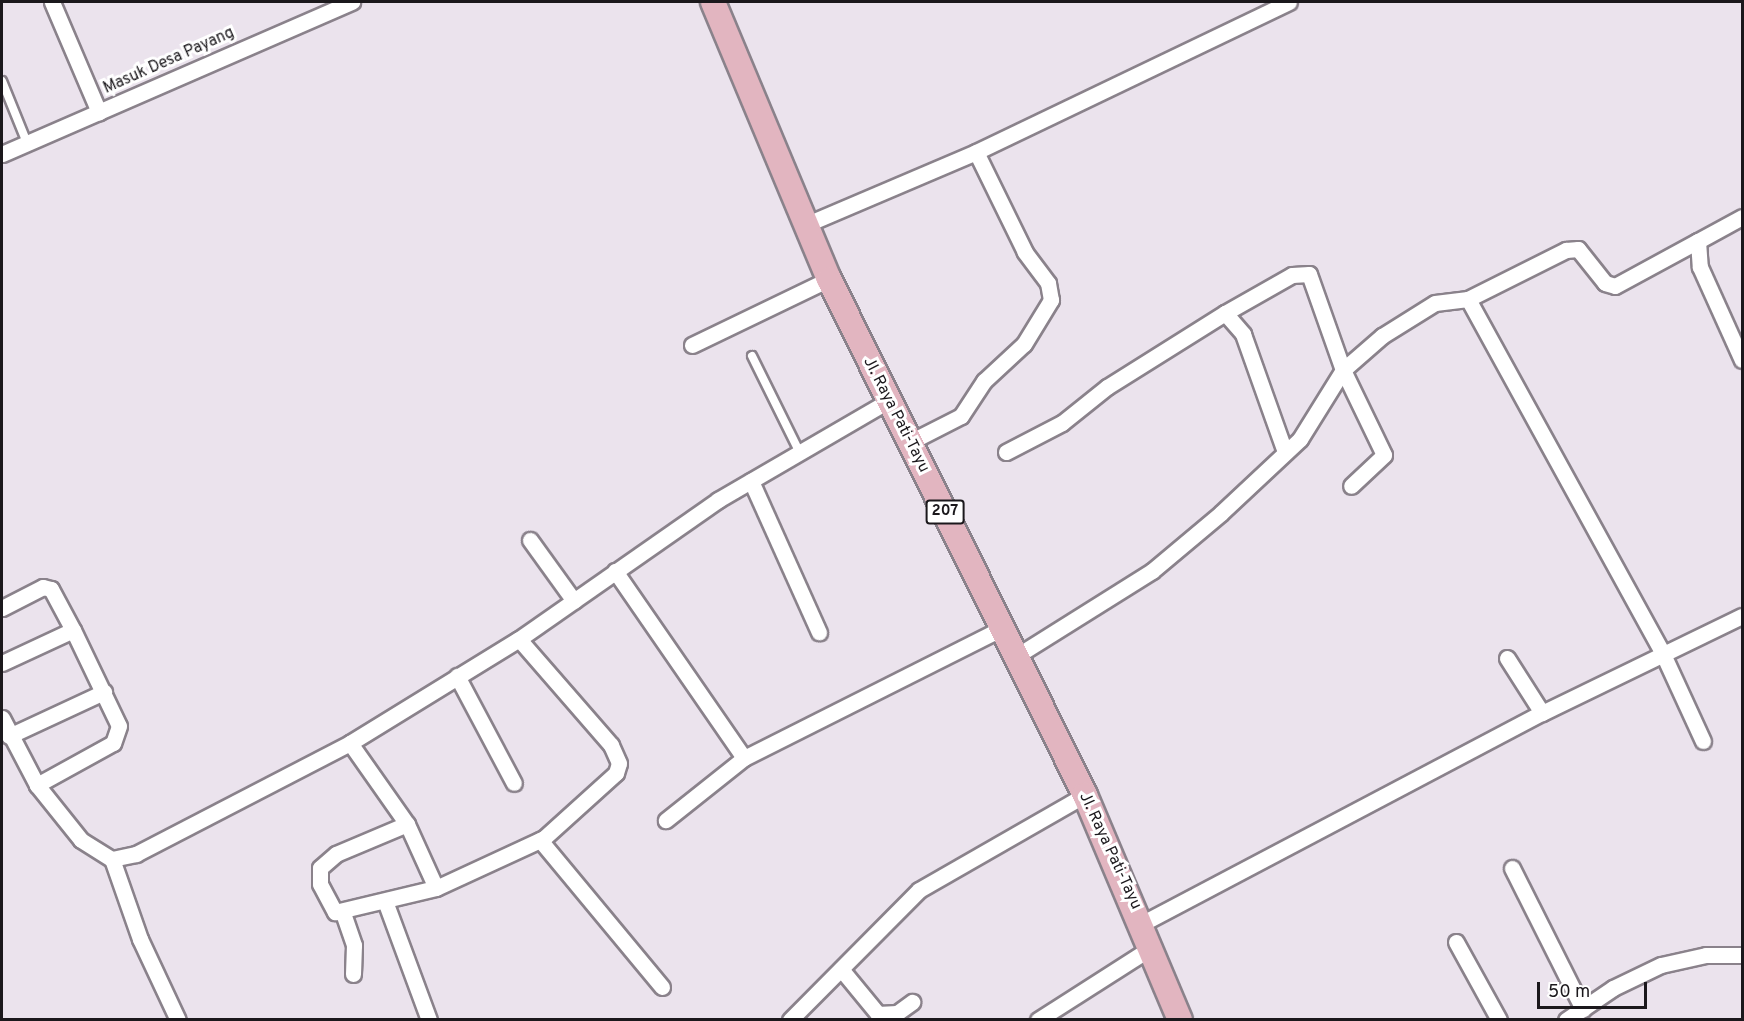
<!DOCTYPE html>
<style>
body{margin:0}
#map{position:relative;width:1744px;height:1021px;overflow:hidden;background:#ebe3ed;font-family:Overpass,sans-serif}
div>[style]{position:absolute}
[style*='--x']{left:calc(var(--x)*1px);top:calc(var(--y)*1px);width:calc(var(--w)*1px);rotate:calc(var(--a)*1deg)}
.roads{filter:drop-shadow(2px 0 #8a828b) drop-shadow(-2px 0 #8a828b) drop-shadow(0 2px #8a828b) drop-shadow(0 -2px #8a828b)}
.lane>*{height:8px;margin:-4px;padding:0 4px;transform-origin:4px;border-radius:4px;background:#fff}
.street>*{height:15px;margin:-7.5px;padding:0 7.5px;transform-origin:7.5px;border-radius:7.5px;background:#fff}
.primary>*{height:24px;margin:-12px;padding:0 12px;transform-origin:12px;border-radius:12px;background:#e2b5c0}
span{translate:-50% -50%;white-space:nowrap;text-align:center;line-height:1.15;-webkit-text-stroke:6px #fff;paint-order:stroke}
.shield-label span{padding:2px 4px;background:#fff;border:2px solid;border-radius:4px;-webkit-text-stroke-width:0}
.shield-label{font-size:15px;color:#1b181c;font-weight:700}
.street-label{font-size:16px;color:#1b181c}
.frame{position:absolute;inset:0;border:3px solid #1b181c;pointer-events:none}
.scale{position:absolute;left:1537px;top:982px;width:110px;height:27px;box-sizing:border-box;border:3px solid #1b181c;border-top:0;padding-left:8px;font-size:18px;line-height:21px;white-space:nowrap;color:#1b181c;-webkit-text-stroke:4px #fff;paint-order:stroke}
</style>
<div id="map">
<div class="roads">
<div class="lane">
<div style="--x:2;--y:81;--w:67;--a:68"></div>
<div style="--x:752;--y:356;--w:108;--a:63.7"></div>
</div>
<div class="street">
<div style="--x:52;--y:2;--w:120;--a:66.9"></div>
<div style="--x:2;--y:154;--w:382;--a:-23.5"></div>
<div style="--x:805;--y:225;--w:186;--a:-23.1"></div>
<div style="--x:976;--y:152;--w:347;--a:-25.6"></div>
<div style="--x:1698;--y:241;--w:50;--a:-28.6"></div>
<div style="--x:1468;--y:299;--w:403;--a:61.2"></div>
<div style="--x:1662;--y:652;--w:98;--a:65.3"></div>
<div style="--x:1225;--y:313;--w:77;--a:-29.6"></div>
<div style="--x:1292;--y:275;--w:17;--a:-3"></div>
<div style="--x:1309;--y:274;--w:102;--a:70.5"></div>
<div style="--x:1343;--y:370;--w:94;--a:64.2"></div>
<div style="--x:1384;--y:455;--w:45;--a:136.8"></div>
<div style="--x:692;--y:345;--w:152;--a:-25.7"></div>
<div style="--x:910;--y:442;--w:57;--a:-27"></div>
<div style="--x:961;--y:416;--w:42;--a:-56.7"></div>
<div style="--x:984;--y:381;--w:54;--a:-42.8"></div>
<div style="--x:1024;--y:344;--w:52;--a:-58.5"></div>
<div style="--x:1051;--y:300;--w:17;--a:-100"></div>
<div style="--x:1048;--y:283;--w:39;--a:-127"></div>
<div style="--x:1025;--y:252;--w:111;--a:-116.1"></div>
<div style="--x:1006;--y:452;--w:63;--a:-27.4"></div>
<div style="--x:1062;--y:423;--w:58;--a:-38.7"></div>
<div style="--x:1107;--y:387;--w:139;--a:-32.1"></div>
<div style="--x:1225;--y:313;--w:28;--a:49"></div>
<div style="--x:1243;--y:334;--w:125;--a:70.4"></div>
<div style="--x:751;--y:481;--w:166;--a:65.8"></div>
<div style="--x:530;--y:540;--w:75;--a:54.2"></div>
<div style="--x:615;--y:571;--w:227;--a:55.4"></div>
<div style="--x:744;--y:758;--w:100;--a:141.5"></div>
<div style="--x:2;--y:608;--w:46;--a:-27.1"></div>
<div style="--x:43;--y:587;--w:8;--a:14"></div>
<div style="--x:51;--y:589;--w:47;--a:61.8"></div>
<div style="--x:1018;--y:655;--w:158;--a:-32.1"></div>
<div style="--x:1152;--y:571;--w:90;--a:-40"></div>
<div style="--x:1221;--y:513;--w:108;--a:-43.1"></div>
<div style="--x:1300;--y:439;--w:81;--a:-58.1"></div>
<div style="--x:1343;--y:370;--w:52;--a:-41.1"></div>
<div style="--x:1382;--y:336;--w:62;--a:-31.9"></div>
<div style="--x:1435;--y:303;--w:33;--a:-7"></div>
<div style="--x:1468;--y:299;--w:110;--a:-26.6"></div>
<div style="--x:1566;--y:250;--w:12;--a:-5"></div>
<div style="--x:1578;--y:249;--w:43;--a:51.5"></div>
<div style="--x:1605;--y:283;--w:10;--a:17"></div>
<div style="--x:1615;--y:286;--w:94;--a:-28.5"></div>
<div style="--x:1698;--y:241;--w:26;--a:86"></div>
<div style="--x:1700;--y:267;--w:102;--a:65.7"></div>
<div style="--x:1507;--y:658;--w:65;--a:57.5"></div>
<div style="--x:2;--y:663;--w:78;--a:-24.9"></div>
<div style="--x:73;--y:630;--w:106;--a:64.4"></div>
<div style="--x:119;--y:726;--w:18;--a:109"></div>
<div style="--x:113;--y:743;--w:87;--a:151.1"></div>
<div style="--x:457;--y:676;--w:121;--a:62"></div>
<div style="--x:2;--y:718;--w:76;--a:62.4"></div>
<div style="--x:37;--y:785;--w:70;--a:51.3"></div>
<div style="--x:81;--y:840;--w:36;--a:32"></div>
<div style="--x:112;--y:859;--w:25;--a:-12"></div>
<div style="--x:136;--y:854;--w:241;--a:-27.4"></div>
<div style="--x:350;--y:743;--w:198;--a:-31.6"></div>
<div style="--x:519;--y:639;--w:243;--a:-34.9"></div>
<div style="--x:718;--y:500;--w:197;--a:-30.2"></div>
<div style="--x:9;--y:736;--w:105;--a:-24.9"></div>
<div style="--x:350;--y:743;--w:99;--a:54.9"></div>
<div style="--x:407;--y:824;--w:70;--a:65.6"></div>
<div style="--x:744;--y:758;--w:289;--a:-26.7"></div>
<div style="--x:407;--y:824;--w:77;--a:157.1"></div>
<div style="--x:336;--y:854;--w:21;--a:139"></div>
<div style="--x:320;--y:868;--w:16;--a:90"></div>
<div style="--x:320;--y:884;--w:32;--a:62"></div>
<div style="--x:335;--y:912;--w:104;--a:-13.4"></div>
<div style="--x:436;--y:888;--w:119;--a:-24.8"></div>
<div style="--x:544;--y:838;--w:97;--a:-42.1"></div>
<div style="--x:616;--y:773;--w:10;--a:-73"></div>
<div style="--x:619;--y:763;--w:20;--a:-114"></div>
<div style="--x:611;--y:745;--w:140;--a:-131"></div>
<div style="--x:540;--y:840;--w:191;--a:50.3"></div>
<div style="--x:112;--y:859;--w:85;--a:70.7"></div>
<div style="--x:140;--y:939;--w:89;--a:64.9"></div>
<div style="--x:1512;--y:868;--w:158;--a:63.3"></div>
<div style="--x:385;--y:901;--w:127;--a:69.7"></div>
<div style="--x:343;--y:913;--w:34;--a:71"></div>
<div style="--x:354;--y:945;--w:29;--a:92"></div>
<div style="--x:1143;--y:923;--w:451;--a:-27.8"></div>
<div style="--x:1542;--y:713;--w:222;--a:-25.9"></div>
<div style="--x:1456;--y:942;--w:89;--a:61.1"></div>
<div style="--x:841;--y:969;--w:58;--a:50.6"></div>
<div style="--x:878;--y:1014;--w:19;--a:-3"></div>
<div style="--x:897;--y:1013;--w:19;--a:-36"></div>
<div style="--x:790;--y:1020;--w:183;--a:-45.2"></div>
<div style="--x:919;--y:890;--w:191;--a:-29.8"></div>
<div style="--x:1038;--y:1020;--w:132;--a:-32.6"></div>
<div style="--x:1566;--y:1020;--w:57;--a:-34.2"></div>
<div style="--x:1613;--y:988;--w:53;--a:-25.6"></div>
<div style="--x:1661;--y:965;--w:46;--a:-12.5"></div>
<div style="--x:1706;--y:955;--w:36;--a:0"></div>
</div>
<div class="primary">
<div style="--x:713;--y:2;--w:300;--a:67.3"></div>
<div style="--x:829;--y:279;--w:576;--a:63.61"></div>
<div style="--x:1085;--y:795;--w:244;--a:67.1"></div>
</div>
</div>
<div class="shield-label">
<span style="left:945px;top:512px">207</span>
</div>
<div class="street-label">
<span style="left:169px;top:61px;rotate:-24deg">Masuk Desa Payang</span>
<span style="left:896px;top:415px;rotate:63deg">Jl. Raya Pati-Tayu</span>
<span style="left:1110px;top:851px;rotate:65deg">Jl. Raya Pati-Tayu</span>
</div>
<div class="frame"></div>
<div class="scale">50 m</div>
</div>
